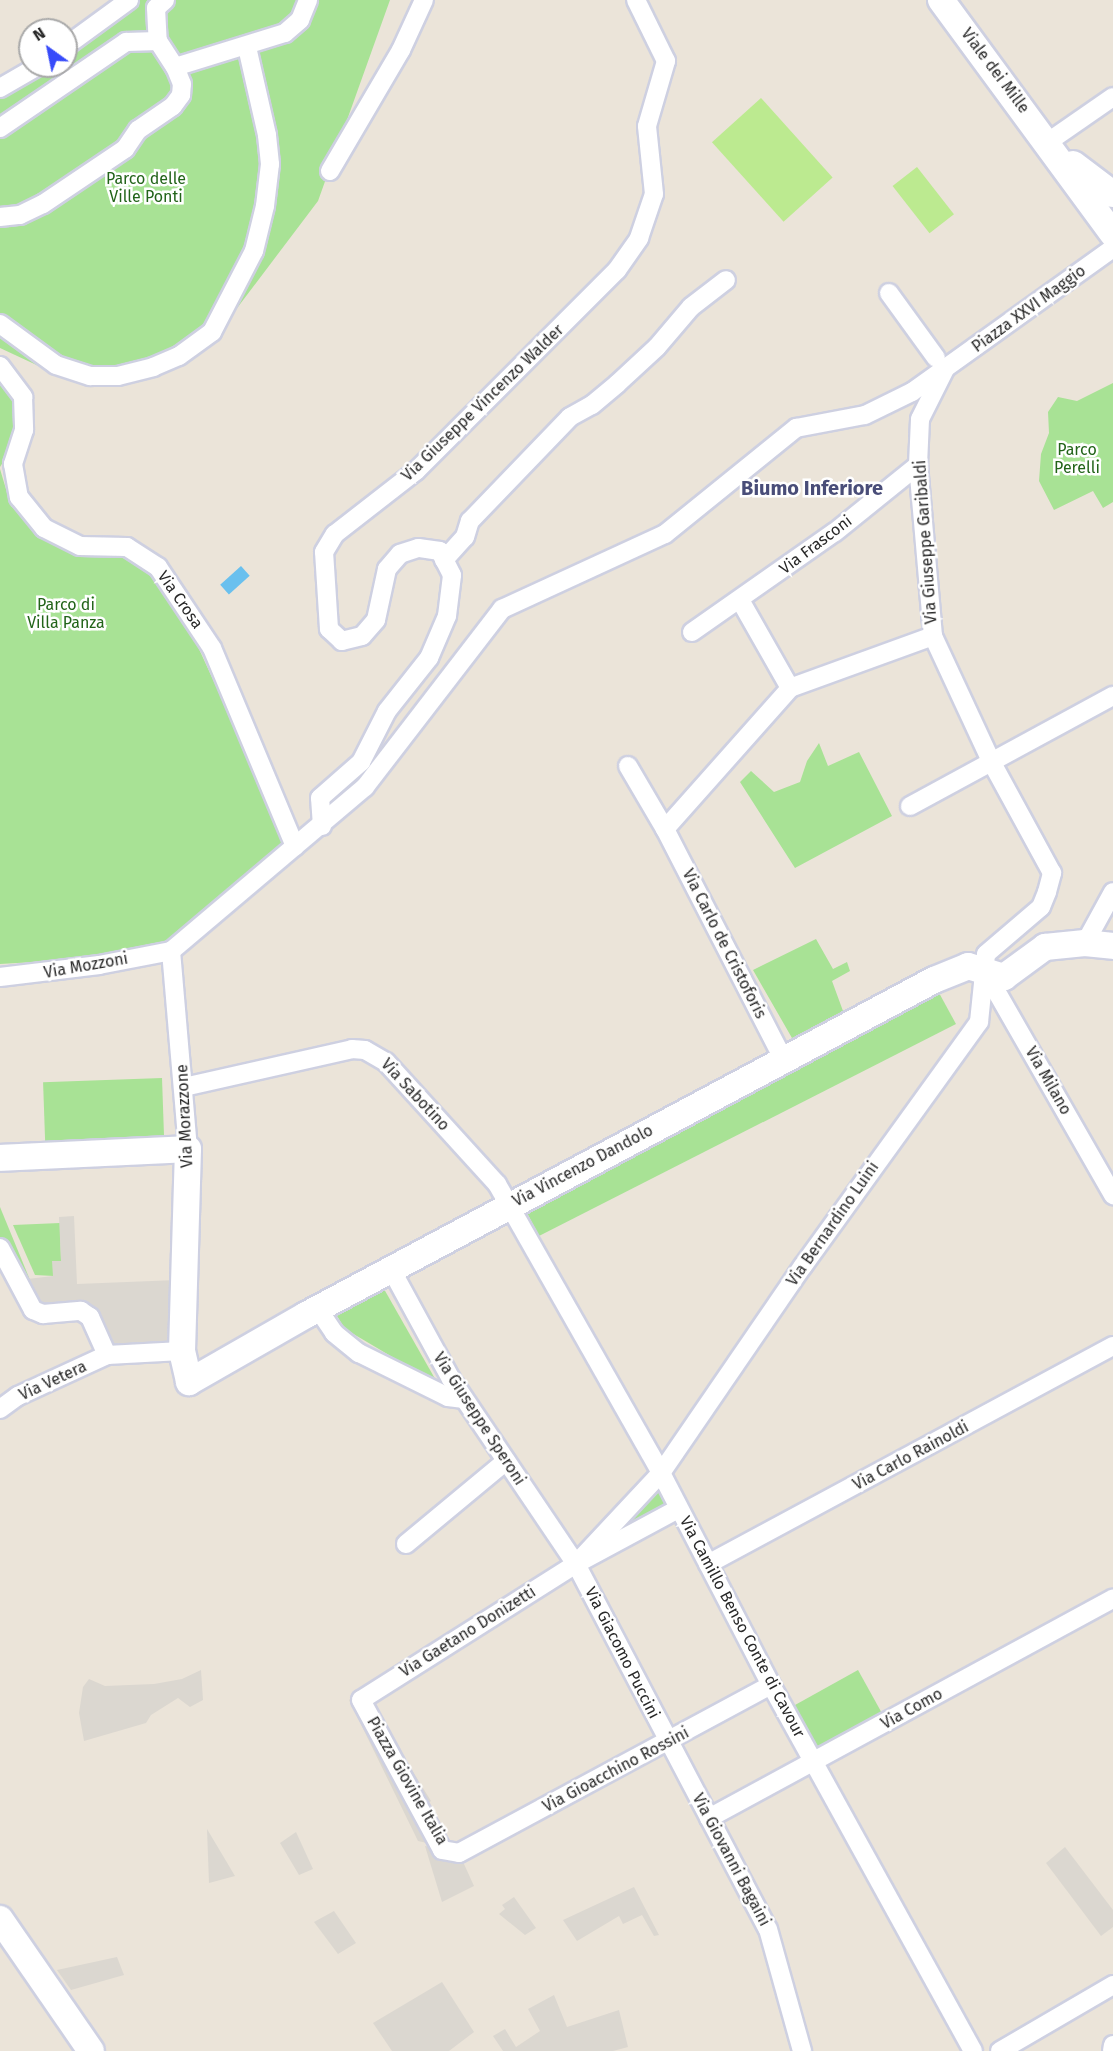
<!DOCTYPE html>
<style>
body{margin:0}
#map{position:relative;width:1113px;height:2051px;overflow:hidden;background:#ebe4d9;font-family:"Fira Sans",sans-serif}
div>[style]{position:absolute}
[style*='--x']{left:calc(var(--x)*1px);top:calc(var(--y)*1px);width:calc(var(--w)*1px);rotate:calc(var(--a)*1deg)}
.green>*{inset:0;background:#a8e295;transform-origin:0 0}
.pitch>*{inset:0;background:#bcea90;transform-origin:0 0}
.plaza>*{inset:0;background:#dbd7d0}
.water>*{inset:0;background:#6ac0ee;transform-origin:0 0}
.roads{filter:drop-shadow(2px 0 #ced0e1) drop-shadow(-2px 0 #ced0e1) drop-shadow(0 2px #ced0e1) drop-shadow(0 -2px #ced0e1)}
.street>*{height:18px;margin:-9px;padding:0 9px;transform-origin:9px;border-radius:9px;background:#fff}
.secondary>*{height:26px;margin:-13px;padding:0 13px;transform-origin:13px;border-radius:13px;background:#fff}
span{translate:-50% -50%;white-space:nowrap;text-align:center;line-height:1.15;-webkit-text-stroke:5px #fff;paint-order:stroke}
.street-label{font-size:16px;color:#282828}
.park-label{font-size:16px;color:#226419}
.quarter-label{font-size:20px;color:#494d78;font-weight:700}
.north{position:absolute;left:18px;top:18px;width:60px;height:60px;box-sizing:border-box;background:#fff;border:2px solid #a9a9a9;border-radius:50%;rotate:327deg;font-size:16px;font-weight:700;line-height:24px;text-align:center;color:#282828}
.north::after{content:'';display:block;margin:auto;width:21px;height:27px;background:#374bfa;clip-path:polygon(50% 0,100% 100%,50% 72%,0 100%)}
</style>
<div id="map">
<div class="green">
<div style="clip-path:polygon(140px 0,390px 0,318px 201px,219px 332px,174px 365px,58px 375px,0 348px,0 94px,13px 91px,48px 66px,66px 66px,66px 53px)"></div>
<div style="clip-path:polygon(0 375px,14px 400px,24px 429px,0 467px)"></div>
<div style="clip-path:polygon(1113px 383px,1113px 502px,1103px 508px,1093px 491px,1054px 510px,1039px 481px,1041px 454px,1049px 433px,1048px 412px,1058px 397px,1077px 401px)"></div>
<div style="clip-path:polygon(0 469px,11px 506px,60px 544px,137px 556px,158px 574px,188px 625px,287px 841px,162px 945px,102px 958px,0 964px)"></div>
<div style="clip-path:polygon(819px 743px,828px 766px,859px 752px,892px 816px,795px 868px,740px 782px,751px 771px,774px 792px,800px 782px,807px 761px)"></div>
<div style="clip-path:polygon(816px 939px,833px 969px,847px 962px,850px 971px,832px 981px,843px 1011px,792px 1038px,753px 970px)"></div>
<div style="clip-path:polygon(938px 991px,956px 1024px,539px 1236px,525px 1209px)"></div>
<div style="left:162px;top:1078px;width:66px;height:119px;rotate:88deg"></div>
<div style="clip-path:polygon(0 1207px,30px 1280px,19px 1280px,0 1239px)"></div>
<div style="clip-path:polygon(60px 1223px,61px 1261px,54px 1276px,35px 1275px,13px 1225px)"></div>
<div style="clip-path:polygon(384px 1289px,438px 1384px,345px 1329px,337px 1316px)"></div>
<div style="clip-path:polygon(651px 1482px,667px 1495px,673px 1508px,587px 1554px)"></div>
<div style="left:858px;top:1670px;width:60px;height:73px;rotate:61deg"></div>
</div>
<div class="pitch">
<div style="left:761px;top:98px;width:107px;height:66px;rotate:48deg"></div>
<div style="left:917px;top:167px;width:60px;height:31px;rotate:52deg"></div>
</div>
<div class="plaza">
<div style="clip-path:polygon(74px 1216px,77px 1284px,177px 1280px,172px 1344px,113px 1350px,91px 1313px,39px 1308px,19px 1280px,53px 1276px,52px 1261px,61px 1261px,59px 1217px)"></div>
<div style="clip-path:polygon(201px 1670px,203px 1700px,190px 1707px,178px 1698px,151px 1715px,146px 1723px,84px 1741px,79px 1713px,83px 1687px,89px 1679px,105px 1686px,154px 1684px,182px 1679px)"></div>
<div style="clip-path:polygon(364px 1692px,431px 1801px,427px 1804px,453px 1849px,418px 1841px,349px 1700px)"></div>
<div style="clip-path:polygon(207px 1829px,235px 1876px,209px 1883px)"></div>
<div style="clip-path:polygon(296px 1832px,313px 1869px,299px 1875px,280px 1843px)"></div>
<div style="clip-path:polygon(425px 1846px,459px 1853px,474px 1886px,442px 1902px)"></div>
<div style="clip-path:polygon(1065px 1847px,1113px 1910px,1113px 1927px,1101px 1936px,1046px 1863px)"></div>
<div style="clip-path:polygon(634px 1887px,659px 1935px,654px 1936px,642px 1915px,623px 1924px,619px 1916px,577px 1941px,563px 1920px)"></div>
<div style="clip-path:polygon(514px 1897px,536px 1928px,525px 1935px,499px 1914px,505px 1909px,502px 1905px)"></div>
<div style="clip-path:polygon(334px 1911px,356px 1943px,338px 1954px,314px 1922px)"></div>
<div style="clip-path:polygon(117px 1957px,124px 1975px,71px 1990px,57px 1970px)"></div>
<div style="clip-path:polygon(442px 1982px,474px 2032px,449px 2051px,392px 2051px,373px 2023px)"></div>
<div style="clip-path:polygon(554px 1995px,567px 2027px,619px 2010px,628px 2047px,613px 2051px,503px 2051px,493px 2036px,505px 2029px,516px 2047px,540px 2031px,528px 2009px)"></div>
</div>
<div class="water">
<div style="left:241px;top:566px;width:13px;height:28px;rotate:48deg"></div>
</div>
<div class="roads">
<div class="street">
<div style="--x:165;--y:0;--w:12;--a:138"></div>
<div style="--x:156;--y:8;--w:33;--a:87"></div>
<div style="--x:158;--y:41;--w:31;--a:57"></div>
<div style="--x:66;--y:46;--w:78;--a:-36.1"></div>
<div style="--x:0;--y:88;--w:44;--a:-30.1"></div>
<div style="--x:0;--y:128;--w:153;--a:-34.3"></div>
<div style="--x:126;--y:42;--w:32;--a:-2"></div>
<div style="--x:1048;--y:142;--w:79;--a:-34.7"></div>
<div style="--x:330;--y:171;--w:140;--a:-59.6"></div>
<div style="--x:401;--y:50;--w:55;--a:-65.3"></div>
<div style="--x:0;--y:217;--w:20;--a:-6"></div>
<div style="--x:20;--y:215;--w:25;--a:-26"></div>
<div style="--x:43;--y:204;--w:99;--a:-33.9"></div>
<div style="--x:125;--y:149;--w:23;--a:-56"></div>
<div style="--x:138;--y:130;--w:42;--a:-34.4"></div>
<div style="--x:173;--y:106;--w:14;--a:-54"></div>
<div style="--x:181;--y:95;--w:11;--a:-85"></div>
<div style="--x:182;--y:84;--w:18;--a:-112"></div>
<div style="--x:175;--y:67;--w:115;--a:-17.2"></div>
<div style="--x:285;--y:33;--w:20;--a:-41"></div>
<div style="--x:300;--y:20;--w:22;--a:-68"></div>
<div style="--x:889;--y:293;--w:80;--a:54.1"></div>
<div style="--x:0;--y:324;--w:69;--a:36.2"></div>
<div style="--x:56;--y:365;--w:36;--a:18"></div>
<div style="--x:90;--y:376;--w:28;--a:0"></div>
<div style="--x:118;--y:376;--w:36;--a:-14"></div>
<div style="--x:153;--y:367;--w:28;--a:-23"></div>
<div style="--x:179;--y:356;--w:41;--a:-36"></div>
<div style="--x:212;--y:332;--w:91;--a:-62.6"></div>
<div style="--x:254;--y:251;--w:46;--a:-76.3"></div>
<div style="--x:265;--y:206;--w:42;--a:-83.2"></div>
<div style="--x:270;--y:164;--w:29;--a:-96"></div>
<div style="--x:267;--y:135;--w:90;--a:-102.8"></div>
<div style="--x:0;--y:366;--w:39;--a:53"></div>
<div style="--x:23;--y:397;--w:33;--a:88"></div>
<div style="--x:24;--y:430;--w:36;--a:108"></div>
<div style="--x:13;--y:464;--w:34;--a:80"></div>
<div style="--x:19;--y:497;--w:40;--a:51"></div>
<div style="--x:44;--y:528;--w:40;--a:26.6"></div>
<div style="--x:80;--y:546;--w:47;--a:1.2"></div>
<div style="--x:127;--y:547;--w:37;--a:33"></div>
<div style="--x:158;--y:567;--w:97;--a:56.3"></div>
<div style="--x:212;--y:648;--w:215;--a:67.3"></div>
<div style="--x:444;--y:560;--w:31;--a:-48"></div>
<div style="--x:465;--y:537;--w:17;--a:-73"></div>
<div style="--x:470;--y:521;--w:144;--a:-46.1"></div>
<div style="--x:570;--y:417;--w:25;--a:-29"></div>
<div style="--x:592;--y:405;--w:33;--a:-40"></div>
<div style="--x:617;--y:384;--w:54;--a:-42.8"></div>
<div style="--x:657;--y:347;--w:52;--a:-49.6"></div>
<div style="--x:691;--y:307;--w:44;--a:-37.6"></div>
<div style="--x:740;--y:600;--w:101;--a:60.4"></div>
<div style="--x:692;--y:632;--w:174;--a:-35"></div>
<div style="--x:835;--y:532;--w:107;--a:-38.9"></div>
<div style="--x:628;--y:766;--w:73;--a:59.6"></div>
<div style="--x:665;--y:829;--w:259;--a:62.8"></div>
<div style="--x:910;--y:806;--w:231;--a:-28.5"></div>
<div style="--x:322;--y:826;--w:28;--a:-94"></div>
<div style="--x:320;--y:798;--w:55;--a:-41.3"></div>
<div style="--x:361;--y:762;--w:57;--a:-63"></div>
<div style="--x:387;--y:711;--w:68;--a:-51.6"></div>
<div style="--x:429;--y:658;--w:46;--a:-66.8"></div>
<div style="--x:447;--y:616;--w:41;--a:-83"></div>
<div style="--x:452;--y:575;--w:27;--a:-117"></div>
<div style="--x:440;--y:551;--w:22;--a:-172"></div>
<div style="--x:418;--y:548;--w:19;--a:162"></div>
<div style="--x:400;--y:554;--w:20;--a:131"></div>
<div style="--x:387;--y:569;--w:52;--a:102.2"></div>
<div style="--x:376;--y:620;--w:21;--a:131"></div>
<div style="--x:362;--y:636;--w:21;--a:166"></div>
<div style="--x:342;--y:641;--w:18;--a:-137"></div>
<div style="--x:329;--y:629;--w:77;--a:-93.7"></div>
<div style="--x:324;--y:552;--w:21;--a:-59"></div>
<div style="--x:335;--y:534;--w:103;--a:-37.9"></div>
<div style="--x:416;--y:471;--w:284;--a:-45"></div>
<div style="--x:617;--y:270;--w:39;--a:-55"></div>
<div style="--x:639;--y:238;--w:46;--a:-71.2"></div>
<div style="--x:654;--y:194;--w:68;--a:-95.9"></div>
<div style="--x:647;--y:126;--w:68;--a:-73.7"></div>
<div style="--x:666;--y:61;--w:68;--a:-116.2"></div>
<div style="--x:665;--y:829;--w:188;--a:-48.4"></div>
<div style="--x:790;--y:688;--w:152;--a:-20"></div>
<div style="--x:1085;--y:943;--w:58;--a:-61.2"></div>
<div style="--x:171;--y:951;--w:199;--a:85.1"></div>
<div style="--x:983;--y:968;--w:262;--a:60.2"></div>
<div style="--x:0;--y:977;--w:100;--a:-6.9"></div>
<div style="--x:99;--y:965;--w:73;--a:-11"></div>
<div style="--x:171;--y:951;--w:254;--a:-40.2"></div>
<div style="--x:365;--y:787;--w:225;--a:-52.4"></div>
<div style="--x:502;--y:609;--w:179;--a:-24.7"></div>
<div style="--x:665;--y:534;--w:169;--a:-39"></div>
<div style="--x:796;--y:428;--w:70;--a:-10.7"></div>
<div style="--x:865;--y:415;--w:52;--a:-26.1"></div>
<div style="--x:912;--y:392;--w:247;--a:-35.6"></div>
<div style="--x:184;--y:1087;--w:172;--a:-12.7"></div>
<div style="--x:352;--y:1049;--w:13;--a:4"></div>
<div style="--x:365;--y:1050;--w:24;--a:30"></div>
<div style="--x:386;--y:1062;--w:165;--a:47.7"></div>
<div style="--x:497;--y:1184;--w:332;--a:60.4"></div>
<div style="--x:661;--y:1473;--w:239;--a:62.6"></div>
<div style="--x:771;--y:1685;--w:418;--a:61.1"></div>
<div style="--x:0;--y:1248;--w:70;--a:62"></div>
<div style="--x:33;--y:1310;--w:11;--a:22"></div>
<div style="--x:43;--y:1314;--w:38;--a:-5"></div>
<div style="--x:81;--y:1311;--w:11;--a:34"></div>
<div style="--x:90;--y:1317;--w:42;--a:65.9"></div>
<div style="--x:391;--y:1269;--w:125;--a:61.4"></div>
<div style="--x:451;--y:1379;--w:223;--a:56"></div>
<div style="--x:576;--y:1564;--w:412;--a:62.3"></div>
<div style="--x:768;--y:1929;--w:127;--a:74.4"></div>
<div style="--x:318;--y:1309;--w:29;--a:56"></div>
<div style="--x:334;--y:1333;--w:32;--a:39"></div>
<div style="--x:359;--y:1353;--w:99;--a:26.3"></div>
<div style="--x:448;--y:1397;--w:16;--a:7"></div>
<div style="--x:0;--y:1409;--w:22;--a:-36"></div>
<div style="--x:18;--y:1396;--w:98;--a:-24.7"></div>
<div style="--x:107;--y:1355;--w:75;--a:-3.1"></div>
<div style="--x:678;--y:1509;--w:116;--a:151.7"></div>
<div style="--x:576;--y:1564;--w:254;--a:147.7"></div>
<div style="--x:361;--y:1700;--w:170;--a:61.6"></div>
<div style="--x:442;--y:1850;--w:17;--a:10"></div>
<div style="--x:459;--y:1853;--w:354;--a:-28.3"></div>
<div style="--x:406;--y:1544;--w:130;--a:-39.7"></div>
<div style="--x:576;--y:1564;--w:125;--a:-47"></div>
<div style="--x:661;--y:1473;--w:251;--a:-55.6"></div>
<div style="--x:803;--y:1266;--w:301;--a:-54.2"></div>
<div style="--x:979;--y:1022;--w:68;--a:-84.1"></div>
<div style="--x:986;--y:954;--w:72;--a:-40.5"></div>
<div style="--x:1041;--y:907;--w:16;--a:-68"></div>
<div style="--x:1047;--y:892;--w:20;--a:-75"></div>
<div style="--x:1052;--y:873;--w:128;--a:-118.6"></div>
<div style="--x:991;--y:761;--w:138;--a:-114.9"></div>
<div style="--x:933;--y:636;--w:172;--a:-95"></div>
<div style="--x:918;--y:465;--w:46;--a:-87.5"></div>
<div style="--x:920;--y:419;--w:56;--a:-63.4"></div>
<div style="--x:708;--y:1564;--w:460;--a:-28.3"></div>
<div style="--x:709;--y:1818;--w:460;--a:-28.5"></div>
<div style="--x:1000;--y:2051;--w:131;--a:-30.3"></div>
<div style="--x:1112;--y:2051;--w:6;--a:-81"></div>
</div>
<div class="secondary">
<div style="--x:941;--y:0;--w:290;--a:53.7"></div>
<div style="--x:1073;--y:164;--w:50;--a:36.9"></div>
<div style="--x:0;--y:1158;--w:188;--a:-2.7"></div>
<div style="--x:188;--y:1149;--w:202;--a:91.7"></div>
<div style="--x:182;--y:1351;--w:32;--a:77"></div>
<div style="--x:189;--y:1382;--w:135;--a:-29.8"></div>
<div style="--x:306;--y:1315;--w:712;--a:-28.08"></div>
<div style="--x:934;--y:980;--w:37;--a:-22"></div>
<div style="--x:968;--y:966;--w:38;--a:17"></div>
<div style="--x:1004;--y:977;--w:51;--a:-36.2"></div>
<div style="--x:1045;--y:947;--w:40;--a:-5.7"></div>
<div style="--x:1085;--y:943;--w:28;--a:6"></div>
<div style="--x:0;--y:1919;--w:160;--a:55.4"></div>
</div>
</div>
<div class="street-label">
<span style="left:995px;top:71px;rotate:53deg">Viale dei Mille</span>
<span style="left:1029px;top:309px;rotate:-36deg">Piazza XXVI Maggio</span>
<span style="left:483px;top:403px;rotate:-44deg">Via Giuseppe Vincenzo Walder</span>
<span style="left:926px;top:542px;rotate:-94deg">Via Giuseppe Garibaldi</span>
<span style="left:816px;top:545px;rotate:-37deg">Via Frasconi</span>
<span style="left:180px;top:600px;rotate:55deg">Via Crosa</span>
<span style="left:724px;top:944px;rotate:63deg">Via Carlo de Cristoforis</span>
<span style="left:86px;top:966px;rotate:-10deg">Via Mozzoni</span>
<span style="left:1048px;top:1081px;rotate:60deg">Via Milano</span>
<span style="left:415px;top:1095px;rotate:47deg">Via Sabotino</span>
<span style="left:185px;top:1116px;rotate:-93deg">Via Morazzone</span>
<span style="left:583px;top:1166px;rotate:-28deg">Via Vincenzo Dandolo</span>
<span style="left:833px;top:1224px;rotate:-55deg">Via Bernardino Luini</span>
<span style="left:53px;top:1381px;rotate:-25deg">Via Vetera</span>
<span style="left:479px;top:1419px;rotate:57deg">Via Giuseppe Speroni</span>
<span style="left:911px;top:1456px;rotate:-28deg">Via Carlo Rainoldi</span>
<span style="left:742px;top:1627px;rotate:62deg">Via Camillo Benso Conte di Cavour</span>
<span style="left:468px;top:1632px;rotate:-32deg">Via Gaetano Donizetti</span>
<span style="left:622px;top:1653px;rotate:63deg">Via Giacomo Puccini</span>
<span style="left:912px;top:1709px;rotate:-29deg">Via Como</span>
<span style="left:616px;top:1770px;rotate:-28deg">Via Gioacchino Rossini</span>
<span style="left:407px;top:1781px;rotate:60deg">Piazza Giovine Italia</span>
<span style="left:731px;top:1860px;rotate:62deg">Via Giovanni Bagaini</span>
</div>
<div class="park-label">
<span style="left:146px;top:188px">Parco delle<br>Ville Ponti</span>
<span style="left:1077px;top:459px">Parco<br>Perelli</span>
<span style="left:66px;top:614px">Parco di<br>Villa Panza</span>
</div>
<div class="quarter-label">
<span style="left:812px;top:488px">Biumo Inferiore</span>
</div>
<div class="north">N</div>
</div>
